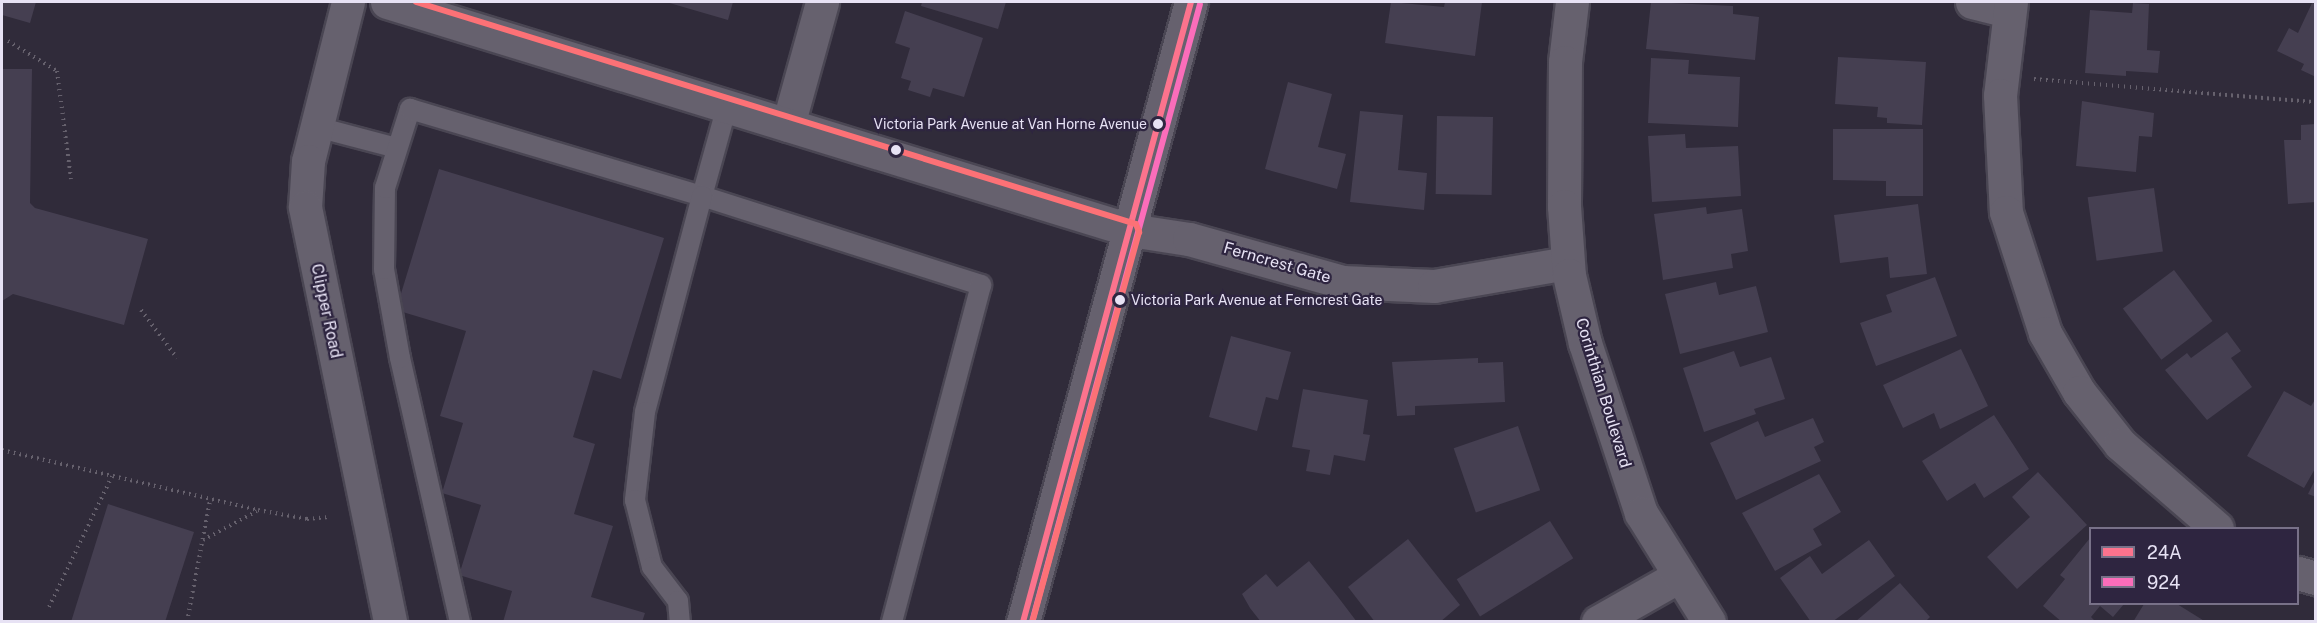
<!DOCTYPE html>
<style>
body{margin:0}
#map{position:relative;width:2317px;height:623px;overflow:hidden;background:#302b3a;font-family:"Public Sans",sans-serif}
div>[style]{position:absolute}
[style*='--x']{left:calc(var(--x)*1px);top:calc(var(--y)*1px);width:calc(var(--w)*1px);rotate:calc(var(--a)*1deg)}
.building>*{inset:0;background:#453f51;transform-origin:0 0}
.path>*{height:4px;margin-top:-2px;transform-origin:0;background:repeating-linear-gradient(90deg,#66616d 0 1.5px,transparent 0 6px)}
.roads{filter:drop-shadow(2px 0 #4a4653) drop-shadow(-2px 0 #4a4653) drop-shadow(0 2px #4a4653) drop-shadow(0 -2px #4a4653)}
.service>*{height:20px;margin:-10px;padding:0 10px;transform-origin:10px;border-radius:10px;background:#66616e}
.minor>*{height:33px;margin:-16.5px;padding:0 16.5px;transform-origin:16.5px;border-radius:16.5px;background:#66616e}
.tertiary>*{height:33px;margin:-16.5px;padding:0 16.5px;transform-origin:16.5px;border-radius:16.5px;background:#66616e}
.secondary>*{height:33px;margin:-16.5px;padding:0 16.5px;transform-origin:16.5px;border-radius:16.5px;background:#66616e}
.bus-1>*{height:6px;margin:-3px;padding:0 3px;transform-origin:3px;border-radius:3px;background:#fc738d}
.bus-2>*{height:6px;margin:-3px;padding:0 3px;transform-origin:3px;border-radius:3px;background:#fb6dba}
.bus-3>*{height:6px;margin:-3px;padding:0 3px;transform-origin:3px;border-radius:3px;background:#fc7176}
.dots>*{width:16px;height:16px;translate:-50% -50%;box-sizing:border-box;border:3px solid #2e2540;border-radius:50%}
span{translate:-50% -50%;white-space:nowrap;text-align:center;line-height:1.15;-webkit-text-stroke:4.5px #2e2540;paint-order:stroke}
.bus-label{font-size:14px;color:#e7e2f4}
.right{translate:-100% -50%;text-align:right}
.left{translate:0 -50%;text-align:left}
.street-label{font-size:16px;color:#e7e2f4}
.frame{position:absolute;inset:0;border:3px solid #e7e2f4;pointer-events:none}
.legend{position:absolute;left:2089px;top:527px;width:210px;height:78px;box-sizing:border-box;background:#2e2540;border:2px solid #787188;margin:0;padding:8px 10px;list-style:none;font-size:18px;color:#e7e2f4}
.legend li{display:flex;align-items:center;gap:12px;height:30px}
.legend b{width:30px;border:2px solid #787188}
</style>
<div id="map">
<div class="building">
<div style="clip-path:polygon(2px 2px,36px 2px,30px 23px,2px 15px)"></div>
<div style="clip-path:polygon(666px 2px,733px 2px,728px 20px)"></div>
<div style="clip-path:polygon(922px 2px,1006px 2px,998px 29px,921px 6px)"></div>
<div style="clip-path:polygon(1391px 2px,1444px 7px,1445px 2px,1482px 2px,1475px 56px,1385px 43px)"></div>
<div style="clip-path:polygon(1651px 2px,1733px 6px,1733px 14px,1759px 17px,1755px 60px,1646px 49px)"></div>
<div style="clip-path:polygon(2133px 3px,2149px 4px,2147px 50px,2160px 51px,2158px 73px,2126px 71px,2126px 76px,2085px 73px,2090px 10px,2132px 13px)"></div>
<div style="clip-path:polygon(2312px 3px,2316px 4px,2316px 77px,2301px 70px,2304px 64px,2277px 51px,2289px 28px,2298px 33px)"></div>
<div style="clip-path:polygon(905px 11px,983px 38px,964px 97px,933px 88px,930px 97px,908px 90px,911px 81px,901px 78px,910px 48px,895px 43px)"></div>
<div style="clip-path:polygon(1838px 57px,1926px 62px,1922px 125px,1887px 123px,1887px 118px,1877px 117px,1878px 107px,1835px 104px)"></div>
<div style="clip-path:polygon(1651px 58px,1689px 60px,1688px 74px,1740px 77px,1738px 127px,1648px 123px)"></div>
<div style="clip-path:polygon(2px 69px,32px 69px,30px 203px,35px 208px,148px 239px,124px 325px,13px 294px,2px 301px)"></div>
<div style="clip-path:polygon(1288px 82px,1332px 94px,1318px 147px,1346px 154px,1337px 189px,1265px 169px)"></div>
<div style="clip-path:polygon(2082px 101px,2154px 113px,2152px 137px,2139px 136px,2136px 172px,2076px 166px)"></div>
<div style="clip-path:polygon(1360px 111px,1403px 115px,1398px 170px,1427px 173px,1424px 210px,1350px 202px)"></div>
<div style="left:1437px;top:116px;width:56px;height:78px;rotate:1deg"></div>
<div style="clip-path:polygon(2316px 124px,2316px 202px,2288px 204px,2284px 140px,2301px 140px,2301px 125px)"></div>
<div style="clip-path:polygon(1833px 129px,1923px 129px,1923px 196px,1886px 196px,1886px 181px,1833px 180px)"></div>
<div style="clip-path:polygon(1685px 134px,1686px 148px,1738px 146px,1741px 196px,1652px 202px,1648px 136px)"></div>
<div style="clip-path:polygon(439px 169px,664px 238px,621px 379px,593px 370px,573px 437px,595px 444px,574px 514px,613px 526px,591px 597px,645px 613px,642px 622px,503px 622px,512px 591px,459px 575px,481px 505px,442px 493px,463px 423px,440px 416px,466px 331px,396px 310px)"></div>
<div style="left:2154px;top:188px;width:64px;height:67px;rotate:82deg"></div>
<div style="clip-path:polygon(1918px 204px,1927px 274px,1890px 278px,1888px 257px,1840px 263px,1834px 215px)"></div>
<div style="clip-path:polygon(1706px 207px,1707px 214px,1742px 209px,1748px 251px,1731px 254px,1733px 268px,1663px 280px,1654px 214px)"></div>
<div style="left:2174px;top:270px;width:64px;height:64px;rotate:53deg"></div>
<div style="clip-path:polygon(1935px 277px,1957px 336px,1876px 366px,1860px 323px,1892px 312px,1886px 295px)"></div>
<div style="clip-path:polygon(1716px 282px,1719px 295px,1756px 286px,1768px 332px,1680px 354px,1665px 294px)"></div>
<div style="clip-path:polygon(2227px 332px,2241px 351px,2231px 358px,2252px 387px,2207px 420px,2165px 370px,2187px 353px,2191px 358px)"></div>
<div style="clip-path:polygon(1231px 336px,1291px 352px,1278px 400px,1266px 397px,1257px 431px,1209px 417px)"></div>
<div style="clip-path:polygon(1961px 349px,1988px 406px,1940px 429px,1934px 413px,1903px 428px,1883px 385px)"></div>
<div style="clip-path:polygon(1734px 351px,1740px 367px,1771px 357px,1785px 399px,1754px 409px,1756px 414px,1704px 432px,1683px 368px)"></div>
<div style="clip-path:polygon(1478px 358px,1478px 363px,1503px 362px,1505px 402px,1415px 406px,1415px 415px,1397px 416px,1392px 362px)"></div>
<div style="clip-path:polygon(1303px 389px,1368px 400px,1363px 434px,1370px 435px,1365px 461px,1334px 455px,1330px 475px,1306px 471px,1310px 450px,1292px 447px)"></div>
<div style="clip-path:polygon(2284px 391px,2311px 406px,2316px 398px,2316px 467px,2304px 488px,2247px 456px)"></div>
<div style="clip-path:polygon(1994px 415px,2029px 469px,1984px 498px,1975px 483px,1947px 501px,1922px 461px)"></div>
<div style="clip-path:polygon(1813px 418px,1824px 442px,1814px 447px,1821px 461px,1736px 500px,1710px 443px,1758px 421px,1765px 437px)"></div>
<div style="left:1518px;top:426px;width:68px;height:68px;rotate:71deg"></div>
<div style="clip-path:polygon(2038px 472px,2087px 525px,2017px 589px,1987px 557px,2030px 517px,2012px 497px)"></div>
<div style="clip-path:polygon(1819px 474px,1841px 512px,1813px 529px,1822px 545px,1775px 571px,1742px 513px)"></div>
<div style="clip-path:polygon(2316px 478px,2316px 497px,2308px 494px)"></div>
<div style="clip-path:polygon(108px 504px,194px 532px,165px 622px,71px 622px)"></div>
<div style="left:1550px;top:521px;width:44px;height:110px;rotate:58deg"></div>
<div style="clip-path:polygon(2090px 538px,2090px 604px,2124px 604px,2113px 617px,2100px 606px,2091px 617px,2096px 622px,2062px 622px,2043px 606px,2065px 579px,2060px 575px)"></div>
<div style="clip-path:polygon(1408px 539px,1460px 605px,1440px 622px,1375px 622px,1348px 587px)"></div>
<div style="clip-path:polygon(1869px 540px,1895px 576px,1832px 622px,1811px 622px,1780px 578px,1810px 556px,1822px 574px)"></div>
<div style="clip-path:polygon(1309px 561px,1338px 597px,1357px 622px,1261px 622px,1250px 608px,1242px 594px,1266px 574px,1277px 587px)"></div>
<div style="clip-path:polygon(1900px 583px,1930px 617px,1925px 622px,1855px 622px)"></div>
<div style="clip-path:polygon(2144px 604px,2177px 604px,2206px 622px,2133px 622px)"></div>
</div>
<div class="path">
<div style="--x:2;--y:41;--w:6;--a:0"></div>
<div style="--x:8;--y:41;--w:57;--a:31.5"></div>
<div style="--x:57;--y:71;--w:109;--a:82.6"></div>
<div style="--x:2034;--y:79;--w:283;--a:4.7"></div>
<div style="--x:141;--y:310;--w:60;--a:53.1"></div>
<div style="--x:2;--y:450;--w:263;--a:13.2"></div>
<div style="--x:258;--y:510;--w:50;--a:10.4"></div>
<div style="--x:307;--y:519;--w:22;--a:-5"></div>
<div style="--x:203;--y:540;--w:61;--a:-28.2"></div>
<div style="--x:49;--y:607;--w:145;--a:-64.3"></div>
<div style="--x:187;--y:622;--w:124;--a:-79.3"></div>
</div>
<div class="roads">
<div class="service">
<div style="--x:727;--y:106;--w:93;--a:105.5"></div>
<div style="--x:702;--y:196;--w:293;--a:17.7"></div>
<div style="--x:981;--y:285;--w:349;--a:104.8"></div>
<div style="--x:317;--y:127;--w:83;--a:14.7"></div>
<div style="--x:460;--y:622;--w:271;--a:-102.8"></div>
<div style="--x:400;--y:358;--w:90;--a:-100.2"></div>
<div style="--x:384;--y:269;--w:81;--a:-89.3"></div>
<div style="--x:385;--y:188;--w:83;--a:-72.4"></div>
<div style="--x:410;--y:109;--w:305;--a:16.6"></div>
<div style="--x:702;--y:196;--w:223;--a:104.8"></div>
<div style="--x:645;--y:412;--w:89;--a:96.5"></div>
<div style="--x:635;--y:500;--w:69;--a:75.8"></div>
<div style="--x:652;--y:567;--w:43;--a:52.6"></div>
<div style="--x:678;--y:601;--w:21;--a:85"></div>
</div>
<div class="minor">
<div style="--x:348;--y:2;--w:164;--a:104.1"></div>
<div style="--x:308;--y:161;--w:46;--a:93.7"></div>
<div style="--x:305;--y:207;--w:424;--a:78.4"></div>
<div style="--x:1972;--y:2;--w:37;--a:14"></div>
<div style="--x:2011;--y:2;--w:94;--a:96.7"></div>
<div style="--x:2000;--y:95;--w:117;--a:87.1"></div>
<div style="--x:2006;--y:212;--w:127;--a:72.1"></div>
<div style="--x:2045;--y:333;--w:68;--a:60"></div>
<div style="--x:2079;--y:392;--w:66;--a:51.7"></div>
<div style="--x:2120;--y:444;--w:128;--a:40.9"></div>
<div style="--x:788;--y:125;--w:128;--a:-74.5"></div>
<div style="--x:2298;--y:573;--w:19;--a:16"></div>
<div style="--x:1598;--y:622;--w:93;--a:-29.6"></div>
</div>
<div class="tertiary">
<div style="--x:387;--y:2;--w:777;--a:17.06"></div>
<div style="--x:1130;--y:230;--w:60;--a:8.7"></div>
<div style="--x:1189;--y:239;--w:160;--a:15.6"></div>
<div style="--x:1343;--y:282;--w:91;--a:2.5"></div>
<div style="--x:1434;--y:286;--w:135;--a:-9.8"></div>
<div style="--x:1572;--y:2;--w:60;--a:96.7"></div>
<div style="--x:1565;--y:62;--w:144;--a:90.4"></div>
<div style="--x:1564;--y:206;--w:69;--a:85.9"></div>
<div style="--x:1569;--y:275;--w:70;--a:76.8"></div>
<div style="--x:1585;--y:343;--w:179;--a:71.8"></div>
<div style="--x:1641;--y:513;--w:128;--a:58"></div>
</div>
<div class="secondary">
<div style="--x:1023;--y:622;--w:642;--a:-74.84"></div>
</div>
</div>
<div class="bus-1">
<div style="--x:1023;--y:622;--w:642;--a:-74.84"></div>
</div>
<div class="bus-2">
<div style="--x:1032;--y:622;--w:640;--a:-74.79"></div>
</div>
<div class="bus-3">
<div style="--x:416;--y:2;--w:753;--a:17.14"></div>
<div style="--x:1136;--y:224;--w:9;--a:69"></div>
<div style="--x:1139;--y:232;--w:404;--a:105.3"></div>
</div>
<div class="dots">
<div style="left:1158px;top:124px;background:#e7e2f4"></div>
<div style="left:896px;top:150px;background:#e7e2f4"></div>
<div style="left:1120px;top:300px;background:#e7e2f4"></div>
</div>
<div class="bus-label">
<span class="right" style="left:1147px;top:124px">Victoria Park Avenue at Van Horne Avenue</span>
<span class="left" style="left:1131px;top:300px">Victoria Park Avenue at Ferncrest Gate</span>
</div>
<div class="street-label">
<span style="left:1277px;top:263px;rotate:16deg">Ferncrest Gate</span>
<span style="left:326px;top:311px;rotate:78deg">Clipper Road</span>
<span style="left:1603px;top:393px;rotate:73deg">Corinthian Boulevard</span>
</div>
<div class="frame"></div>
<ul class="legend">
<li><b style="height:8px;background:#fc738d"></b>24A</li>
<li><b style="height:8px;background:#fb6dba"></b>924</li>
</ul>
</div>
